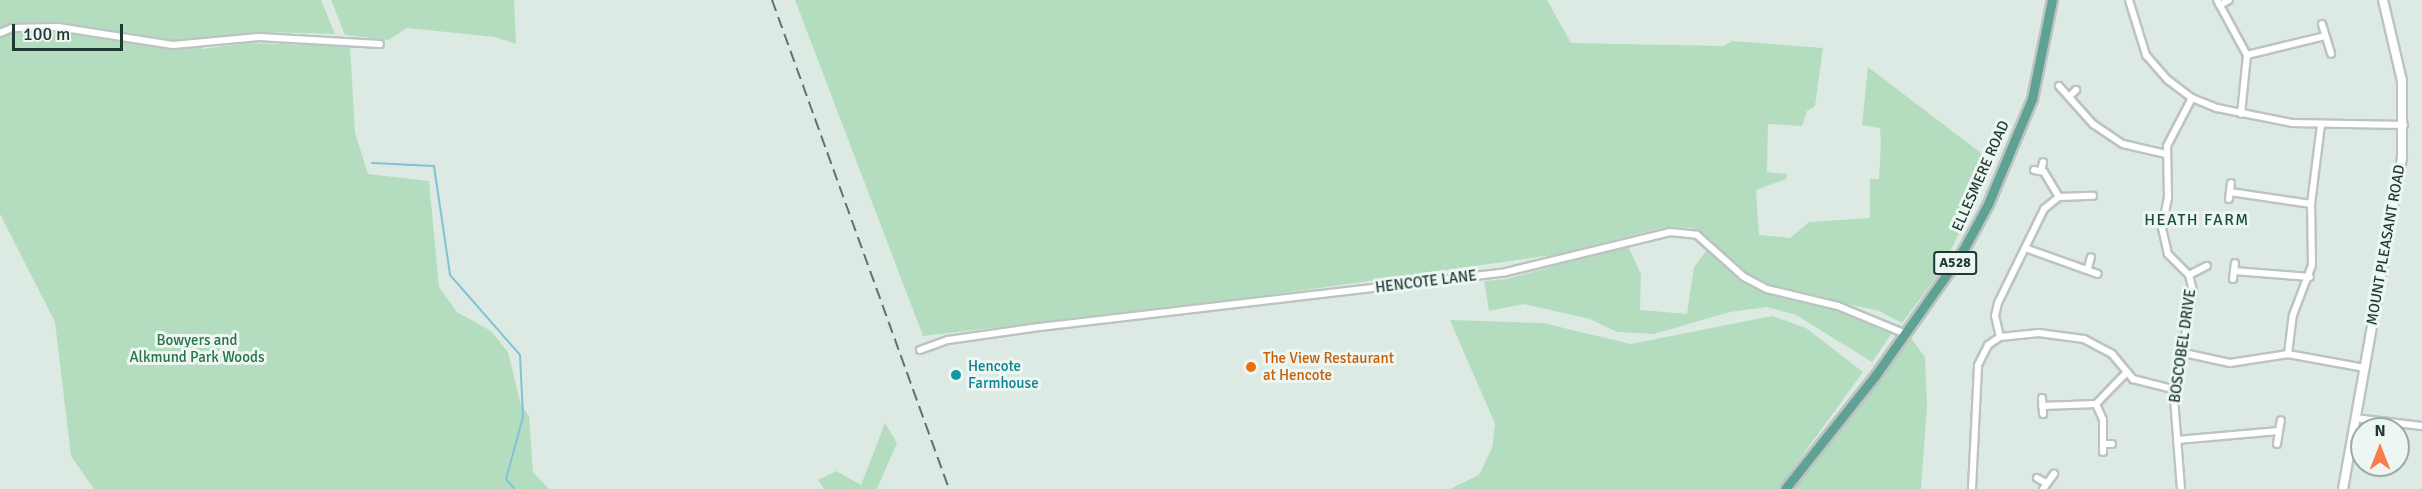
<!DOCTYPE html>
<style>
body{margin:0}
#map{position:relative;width:2422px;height:489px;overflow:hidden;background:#ddeae4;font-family:Signika,sans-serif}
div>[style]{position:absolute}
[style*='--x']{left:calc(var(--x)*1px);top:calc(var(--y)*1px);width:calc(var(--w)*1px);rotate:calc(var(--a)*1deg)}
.green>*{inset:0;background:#b4ddc0}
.stream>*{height:2px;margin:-1px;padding:0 1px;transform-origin:1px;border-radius:1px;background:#81c3d3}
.roads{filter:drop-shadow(2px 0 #bcc4c2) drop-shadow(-2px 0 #bcc4c2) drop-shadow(0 2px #bcc4c2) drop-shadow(0 -2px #bcc4c2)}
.minor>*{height:6px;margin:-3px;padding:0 3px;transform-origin:3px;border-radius:3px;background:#fff}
.tertiary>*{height:8px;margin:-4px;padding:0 4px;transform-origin:4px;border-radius:4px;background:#fff}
.primary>*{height:9px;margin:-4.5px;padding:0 4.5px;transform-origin:4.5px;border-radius:4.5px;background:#5fa293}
.rail>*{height:2px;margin-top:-1px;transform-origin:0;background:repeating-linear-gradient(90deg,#58766f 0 12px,transparent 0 18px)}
.dots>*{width:16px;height:16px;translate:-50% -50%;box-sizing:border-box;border:3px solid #edf6f2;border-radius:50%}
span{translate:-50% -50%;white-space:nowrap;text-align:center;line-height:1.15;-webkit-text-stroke:6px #edf6f2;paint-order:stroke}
.shield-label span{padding:2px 4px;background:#edf6f2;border:2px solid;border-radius:4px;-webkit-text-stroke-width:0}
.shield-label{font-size:14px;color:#1e3933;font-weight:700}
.street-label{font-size:15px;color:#1e3933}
.park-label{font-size:15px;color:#277246}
.food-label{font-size:15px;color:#c56008}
.left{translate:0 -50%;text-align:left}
.culture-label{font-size:15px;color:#0d838f}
.neighbourhood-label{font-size:16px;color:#194c41;letter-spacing:1.5px}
.north{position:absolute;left:2350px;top:417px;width:60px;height:60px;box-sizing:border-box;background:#edf6f2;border:2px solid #9aaaa6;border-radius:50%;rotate:0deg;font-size:16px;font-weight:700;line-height:24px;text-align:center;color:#1e3933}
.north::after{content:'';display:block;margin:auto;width:21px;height:27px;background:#f97c4c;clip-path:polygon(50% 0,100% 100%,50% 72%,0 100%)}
.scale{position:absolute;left:12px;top:24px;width:111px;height:27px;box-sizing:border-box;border:3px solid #1e3933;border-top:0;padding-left:8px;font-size:18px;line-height:21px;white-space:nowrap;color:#1e3933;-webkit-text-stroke:4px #edf6f2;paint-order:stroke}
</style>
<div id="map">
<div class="green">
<div style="clip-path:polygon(0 0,321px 0,335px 34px,256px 32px,195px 40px,202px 49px,248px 43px,350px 46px,355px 133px,368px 174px,429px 181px,439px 287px,457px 312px,491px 331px,508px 352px,521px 405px,529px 416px,533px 472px,549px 489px,94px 489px,71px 456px,55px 322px,0 214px)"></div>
<div style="clip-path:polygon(331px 0,514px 0,516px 44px,495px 37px,407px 28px,388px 40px,345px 35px)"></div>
<div style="clip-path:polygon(795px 0,1547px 0,1571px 43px,1724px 46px,1732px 41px,1823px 48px,1815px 106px,1807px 111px,1802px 126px,1768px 124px,1767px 172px,1787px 174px,1786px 179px,1756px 190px,1759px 235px,1790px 238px,1809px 222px,1870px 218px,1870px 179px,1879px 179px,1881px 143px,1880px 128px,1862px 125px,1868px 67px,1994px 163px,1940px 272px,1902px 323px,1879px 311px,1770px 287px,1747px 276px,1692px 228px,1665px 227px,1559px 254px,1249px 298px,923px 336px)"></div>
<div style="clip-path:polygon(1628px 246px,1641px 274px,1640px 310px,1687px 314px,1694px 267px,1709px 247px,1731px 272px,1762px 292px,1837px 310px,1892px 333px,1872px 362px,1796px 315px,1767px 307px,1730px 312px,1654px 334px,1617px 332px,1590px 319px,1524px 304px,1489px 311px,1484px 281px,1507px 279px)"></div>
<div style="clip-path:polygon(1772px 316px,1806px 328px,1863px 372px,1778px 489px,1450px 489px,1479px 475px,1492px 448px,1495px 424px,1450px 320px,1543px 323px,1631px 344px)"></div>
<div style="clip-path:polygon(1910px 337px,1925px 357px,1927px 406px,1921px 489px,1791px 489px)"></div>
<div style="clip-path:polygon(885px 423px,897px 443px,877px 489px,824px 489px,818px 480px,836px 471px,861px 485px)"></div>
</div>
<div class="stream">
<div style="--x:372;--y:163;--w:62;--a:2.8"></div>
<div style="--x:434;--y:166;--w:110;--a:81.6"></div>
<div style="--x:450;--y:275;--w:106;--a:48.8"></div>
<div style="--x:520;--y:355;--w:62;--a:87.2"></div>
<div style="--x:523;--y:417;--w:64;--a:105.3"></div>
<div style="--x:506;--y:479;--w:13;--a:48"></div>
</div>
<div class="roads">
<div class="minor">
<div style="--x:2129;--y:0;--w:58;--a:72.8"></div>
<div style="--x:2146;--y:55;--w:33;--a:49"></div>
<div style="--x:2168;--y:80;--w:30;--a:37"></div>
<div style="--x:2192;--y:98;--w:27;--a:22"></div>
<div style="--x:2217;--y:108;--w:76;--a:11.3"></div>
<div style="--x:2292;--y:123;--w:112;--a:1"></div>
<div style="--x:2217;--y:0;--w:63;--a:61.4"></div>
<div style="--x:2247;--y:55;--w:59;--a:95.8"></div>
<div style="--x:2220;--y:5;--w:10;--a:-29"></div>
<div style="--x:2322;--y:24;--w:31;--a:73"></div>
<div style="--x:0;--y:33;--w:13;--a:-23"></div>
<div style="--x:12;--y:28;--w:46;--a:-1.2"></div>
<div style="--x:58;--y:27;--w:116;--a:8.9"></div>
<div style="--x:173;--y:45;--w:86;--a:-5.3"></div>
<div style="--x:259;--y:37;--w:121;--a:3.3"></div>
<div style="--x:2247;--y:55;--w:80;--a:-13.7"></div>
<div style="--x:2059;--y:86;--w:51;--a:48.2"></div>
<div style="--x:2093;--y:124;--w:36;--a:34"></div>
<div style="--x:2123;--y:144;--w:44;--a:13.1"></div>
<div style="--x:2069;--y:97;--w:10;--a:-45"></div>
<div style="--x:2034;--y:170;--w:10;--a:11"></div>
<div style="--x:2044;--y:172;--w:29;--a:59"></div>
<div style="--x:2041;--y:171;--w:9;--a:-77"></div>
<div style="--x:2230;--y:192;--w:82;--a:8.4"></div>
<div style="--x:2229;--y:199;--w:16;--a:-83"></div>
<div style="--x:2025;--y:248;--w:77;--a:19.6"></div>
<div style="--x:2088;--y:268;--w:11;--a:-75"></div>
<div style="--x:2234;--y:271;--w:76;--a:4.5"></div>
<div style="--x:2189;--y:275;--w:20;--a:-27"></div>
<div style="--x:2233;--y:279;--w:16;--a:-83"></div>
<div style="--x:2000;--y:337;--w:22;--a:-103"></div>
<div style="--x:1995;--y:316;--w:13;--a:-77"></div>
<div style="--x:1998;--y:303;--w:105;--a:-63.9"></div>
<div style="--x:2044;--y:209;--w:19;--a:-39"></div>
<div style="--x:2059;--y:197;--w:34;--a:-2"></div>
<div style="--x:920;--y:350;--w:30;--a:-20"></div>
<div style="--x:948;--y:340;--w:85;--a:-8.1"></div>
<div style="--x:1032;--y:328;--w:477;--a:-6.7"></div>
<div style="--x:1506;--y:272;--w:169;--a:-13.7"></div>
<div style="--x:1670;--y:232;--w:27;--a:6"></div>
<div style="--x:1697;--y:235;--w:63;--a:41.8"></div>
<div style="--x:1744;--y:277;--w:26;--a:28"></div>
<div style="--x:1767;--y:289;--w:73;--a:13.5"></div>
<div style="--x:1838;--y:306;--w:74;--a:22.4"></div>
<div style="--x:2184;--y:353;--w:47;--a:12.3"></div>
<div style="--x:2230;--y:363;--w:59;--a:-8.8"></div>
<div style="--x:2288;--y:354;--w:78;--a:10.3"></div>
<div style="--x:2288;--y:354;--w:39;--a:-83"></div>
<div style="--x:2293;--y:315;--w:53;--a:-69.2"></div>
<div style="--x:2312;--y:265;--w:61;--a:-90.9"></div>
<div style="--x:2311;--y:204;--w:80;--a:-82.8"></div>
<div style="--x:2042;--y:398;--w:16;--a:86"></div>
<div style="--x:2096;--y:404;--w:17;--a:66"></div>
<div style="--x:2103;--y:420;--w:32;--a:90"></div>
<div style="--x:2042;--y:406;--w:54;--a:-2.1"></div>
<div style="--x:2096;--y:404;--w:43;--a:-45.9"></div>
<div style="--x:2355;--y:418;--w:67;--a:6.8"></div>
<div style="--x:2177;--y:440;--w:102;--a:-5"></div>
<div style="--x:2103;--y:444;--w:9;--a:0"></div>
<div style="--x:2277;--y:444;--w:24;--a:-81"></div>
<div style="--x:2037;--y:478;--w:10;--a:29"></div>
<div style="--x:1972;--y:489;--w:124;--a:-87.2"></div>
<div style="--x:1978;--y:365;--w:22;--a:-63"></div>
<div style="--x:1988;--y:345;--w:14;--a:-34"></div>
<div style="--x:2000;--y:337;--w:39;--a:-6"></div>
<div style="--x:2039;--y:333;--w:45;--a:7.6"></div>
<div style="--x:2084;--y:339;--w:32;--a:28"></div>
<div style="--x:2112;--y:354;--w:33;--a:50"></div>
<div style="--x:2133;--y:379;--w:44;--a:14.3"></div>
<div style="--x:2043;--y:489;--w:19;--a:-54"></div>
<div style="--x:2181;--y:489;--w:91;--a:-94.4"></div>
<div style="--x:2174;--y:398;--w:109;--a:-79.9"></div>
<div style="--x:2193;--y:291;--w:16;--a:-104"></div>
<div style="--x:2189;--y:275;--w:30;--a:-135"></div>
<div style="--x:2168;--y:254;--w:27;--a:-103"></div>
<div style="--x:2162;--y:228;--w:32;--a:-79"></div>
<div style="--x:2168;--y:197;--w:51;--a:-91.1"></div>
<div style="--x:2167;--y:146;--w:54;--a:-62.5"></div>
</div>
<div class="tertiary">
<div style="--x:2343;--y:489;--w:337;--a:-79.9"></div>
<div style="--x:2402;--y:157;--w:76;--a:-90"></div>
<div style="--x:2402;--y:81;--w:83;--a:-103.2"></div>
</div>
<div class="primary">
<div style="--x:1785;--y:489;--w:144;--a:-51.5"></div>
<div style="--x:1875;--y:376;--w:149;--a:-54.8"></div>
<div style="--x:1961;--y:254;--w:57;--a:-61.6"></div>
<div style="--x:1988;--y:204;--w:114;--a:-67.3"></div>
<div style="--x:2032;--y:99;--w:101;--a:-78.6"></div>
</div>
</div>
<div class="rail">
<div style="--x:772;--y:0;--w:520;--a:70.1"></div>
</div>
<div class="dots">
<div style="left:1251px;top:367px;background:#e8710a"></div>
<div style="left:956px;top:375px;background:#0f9aa8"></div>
</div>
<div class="shield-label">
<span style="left:1955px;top:263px">A528</span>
</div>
<div class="street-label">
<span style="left:1981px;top:176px;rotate:-66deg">ELLESMERE ROAD</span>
<span style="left:2386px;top:245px;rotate:-80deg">MOUNT PLEASANT ROAD</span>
<span style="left:1426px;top:282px;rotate:-7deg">HENCOTE LANE</span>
<span style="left:2183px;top:346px;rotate:-82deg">BOSCOBEL DRIVE</span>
</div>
<div class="park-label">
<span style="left:197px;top:349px">Bowyers and<br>Alkmund Park Woods</span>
</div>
<div class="food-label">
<span class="left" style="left:1263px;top:367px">The View Restaurant<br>at Hencote</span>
</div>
<div class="culture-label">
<span class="left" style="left:968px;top:375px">Hencote<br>Farmhouse</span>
</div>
<div class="neighbourhood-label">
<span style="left:2197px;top:220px">HEATH FARM</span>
</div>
<div class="north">N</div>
<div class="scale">100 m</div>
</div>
